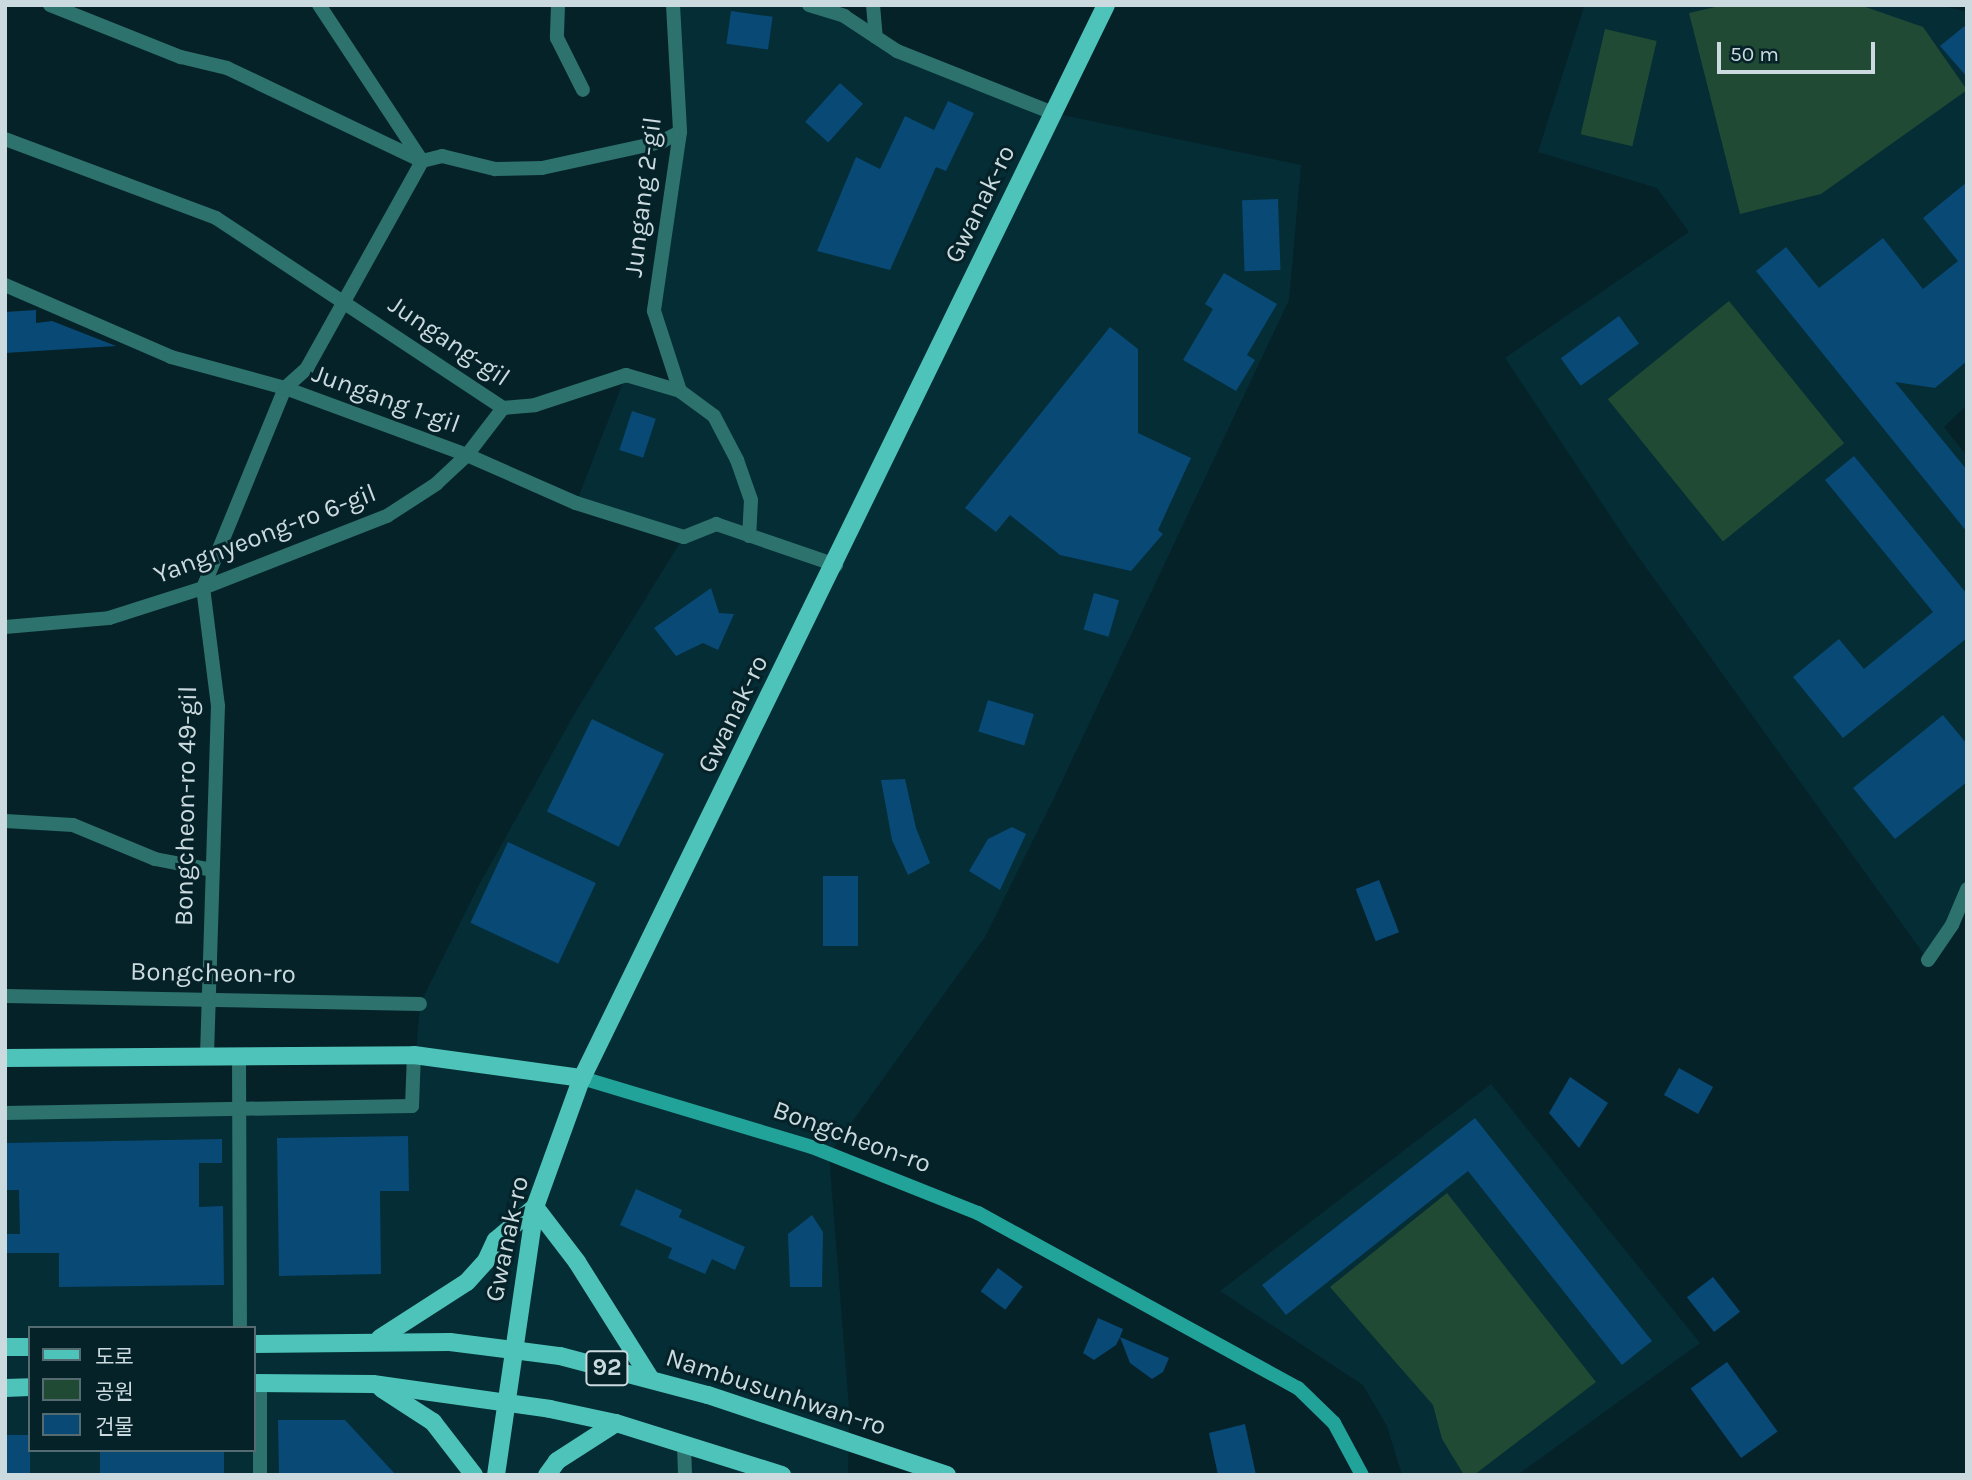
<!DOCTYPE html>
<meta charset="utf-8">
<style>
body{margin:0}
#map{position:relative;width:1972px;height:1480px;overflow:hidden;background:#062229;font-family:Karla,"Noto Sans KR",sans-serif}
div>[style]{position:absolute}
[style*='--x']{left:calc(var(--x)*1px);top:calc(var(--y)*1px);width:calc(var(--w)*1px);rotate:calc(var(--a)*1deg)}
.built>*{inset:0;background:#052d35}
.green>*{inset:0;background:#214a34;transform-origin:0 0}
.building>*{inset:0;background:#084975;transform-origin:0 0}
.minor>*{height:14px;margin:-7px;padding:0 7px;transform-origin:7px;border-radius:7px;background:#2d726c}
.secondary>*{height:14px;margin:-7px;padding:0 7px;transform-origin:7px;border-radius:7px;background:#22a399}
.primary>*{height:18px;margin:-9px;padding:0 9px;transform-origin:9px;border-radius:9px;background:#4ec3b9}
span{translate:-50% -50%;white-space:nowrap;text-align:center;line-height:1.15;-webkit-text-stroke:6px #062229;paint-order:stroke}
.shield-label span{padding:2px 5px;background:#062229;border:2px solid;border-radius:5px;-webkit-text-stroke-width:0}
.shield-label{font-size:24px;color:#cadade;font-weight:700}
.street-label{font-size:26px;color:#cadade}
.frame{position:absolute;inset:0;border:7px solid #cadade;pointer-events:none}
.legend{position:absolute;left:28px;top:1326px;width:228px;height:126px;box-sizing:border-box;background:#062229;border:2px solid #546c71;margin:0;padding:9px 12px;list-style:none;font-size:21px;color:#cadade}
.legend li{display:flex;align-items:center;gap:14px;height:35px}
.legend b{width:35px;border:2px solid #546c71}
.scale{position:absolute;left:1717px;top:42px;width:158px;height:32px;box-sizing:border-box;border:4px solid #cadade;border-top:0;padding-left:9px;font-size:21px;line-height:24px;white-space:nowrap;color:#cadade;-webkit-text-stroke:5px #062229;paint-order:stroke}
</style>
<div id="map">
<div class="built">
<div style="clip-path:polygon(evenodd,673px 5px,809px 5px,1053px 113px,1301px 165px,1289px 300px,1054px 798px,985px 937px,829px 1154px,849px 1408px,848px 1475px,5px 1475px,5px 1113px,412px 1105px,420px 1004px,479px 885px,576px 711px,683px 538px,576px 503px,626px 375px,679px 391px,654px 311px,680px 132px,673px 5px,30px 1328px,254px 1328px,254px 1450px,30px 1450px,30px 1328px)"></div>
<div style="clip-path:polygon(1595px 5px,1940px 5px,1967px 12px,1967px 405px,1944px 427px,1967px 456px,1967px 889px,1928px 960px,1627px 541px,1505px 358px,1689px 232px,1657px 188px,1538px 152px,1584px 7px)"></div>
<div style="clip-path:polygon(1491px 1084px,1700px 1343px,1517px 1475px,1402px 1475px,1387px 1426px,1363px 1385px,1220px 1291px)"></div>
</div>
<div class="green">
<div style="clip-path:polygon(1724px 5px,1860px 5px,1923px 27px,1967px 90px,1821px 194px,1740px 214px,1689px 13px)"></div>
<div style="left:1605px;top:29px;width:53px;height:108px;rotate:13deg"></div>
<div style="left:1729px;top:301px;width:183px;height:156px;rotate:51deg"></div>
<div style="clip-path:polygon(1447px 1193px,1596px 1382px,1474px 1475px,1464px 1475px,1442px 1439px,1433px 1405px,1330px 1287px)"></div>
</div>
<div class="building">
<div style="left:731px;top:11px;width:42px;height:33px;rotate:8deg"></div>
<div style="clip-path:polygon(1967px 24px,1967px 77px,1940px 46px)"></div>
<div style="left:840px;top:83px;width:31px;height:52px;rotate:42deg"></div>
<div style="clip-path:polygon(948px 101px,974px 113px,946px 171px,936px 167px,890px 270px,817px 251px,856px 157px,880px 169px,905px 116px,934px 130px)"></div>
<div style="clip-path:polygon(1967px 182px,1967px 361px,1935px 388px,1895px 382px,1967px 470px,1967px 532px,1756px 271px,1786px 247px,1819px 288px,1883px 238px,1923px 289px,1958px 261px,1923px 218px)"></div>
<div style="left:1278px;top:199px;width:71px;height:36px;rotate:88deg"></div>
<div style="clip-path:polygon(1224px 273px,1277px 304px,1247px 355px,1255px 360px,1236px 391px,1183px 360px,1213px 309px,1205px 304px)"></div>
<div style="clip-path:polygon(36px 310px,36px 323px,52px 321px,116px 346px,5px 353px,5px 312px)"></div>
<div style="left:1619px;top:316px;width:34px;height:72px;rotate:54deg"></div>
<div style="clip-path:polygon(1110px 327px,1138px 349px,1138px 433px,1191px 458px,1158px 530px,1163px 534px,1131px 571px,1060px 555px,1010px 515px,996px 532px,965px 508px)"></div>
<div style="left:632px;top:411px;width:25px;height:41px;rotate:18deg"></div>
<div style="clip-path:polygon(1854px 456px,1967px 594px,1967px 638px,1843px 738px,1793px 677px,1839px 639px,1864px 669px,1933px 612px,1825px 480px)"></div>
<div style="clip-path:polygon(711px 588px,719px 613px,734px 614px,718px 650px,703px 643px,676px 656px,654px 628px)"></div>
<div style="left:1094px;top:593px;width:26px;height:38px;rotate:16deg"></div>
<div style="left:988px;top:700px;width:48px;height:33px;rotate:17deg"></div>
<div style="clip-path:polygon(1943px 715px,1967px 744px,1967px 782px,1895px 839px,1853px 788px)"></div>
<div style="left:592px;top:719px;width:80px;height:103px;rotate:26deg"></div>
<div style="clip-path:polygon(905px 779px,916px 828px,930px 863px,908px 875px,892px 840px,881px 780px)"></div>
<div style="clip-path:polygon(1012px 827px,1026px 834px,1000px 890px,969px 871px,988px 839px)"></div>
<div style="left:508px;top:842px;width:97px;height:89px;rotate:25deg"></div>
<div style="left:823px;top:876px;width:35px;height:70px"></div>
<div style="left:1379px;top:880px;width:56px;height:25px;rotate:69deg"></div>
<div style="left:1679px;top:1068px;width:39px;height:31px;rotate:29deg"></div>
<div style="clip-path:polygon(1570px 1077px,1608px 1103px,1579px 1148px,1549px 1113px)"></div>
<div style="clip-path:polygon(1475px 1118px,1652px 1341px,1622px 1365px,1468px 1171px,1286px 1315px,1262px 1285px)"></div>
<div style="clip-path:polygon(408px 1136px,409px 1191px,380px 1191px,381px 1274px,279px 1276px,277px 1138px)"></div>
<div style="clip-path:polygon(222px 1139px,222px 1163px,199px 1163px,199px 1207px,223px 1206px,224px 1285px,59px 1287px,59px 1253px,5px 1253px,5px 1234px,20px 1234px,19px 1190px,5px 1190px,5px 1143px)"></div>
<div style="clip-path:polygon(636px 1189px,682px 1210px,679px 1217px,745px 1247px,735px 1270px,712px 1259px,705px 1274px,668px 1258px,672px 1248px,620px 1225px)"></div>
<div style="clip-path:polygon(812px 1215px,823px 1232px,822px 1287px,790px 1287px,788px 1234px)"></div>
<div style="left:998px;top:1268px;width:31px;height:29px;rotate:37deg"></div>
<div style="left:1713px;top:1277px;width:44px;height:33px;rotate:52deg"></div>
<div style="clip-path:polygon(1098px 1318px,1123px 1329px,1120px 1337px,1169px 1358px,1163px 1372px,1152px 1379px,1130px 1363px,1120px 1337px,1116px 1345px,1094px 1360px,1083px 1353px)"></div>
<div style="left:1727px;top:1362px;width:86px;height:45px;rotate:54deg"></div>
<div style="clip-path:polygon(278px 1420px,345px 1420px,396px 1475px,279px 1475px)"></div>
<div style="clip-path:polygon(1245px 1424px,1256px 1475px,1218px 1475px,1209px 1433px)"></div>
<div style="left:5px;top:1435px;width:25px;height:40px"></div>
<div style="left:100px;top:1450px;width:124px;height:25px"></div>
</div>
<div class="minor">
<div style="--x:50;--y:5;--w:141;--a:21.7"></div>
<div style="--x:181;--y:57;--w:47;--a:13.4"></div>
<div style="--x:227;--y:68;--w:216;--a:25.5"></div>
<div style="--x:422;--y:161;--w:21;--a:-14"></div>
<div style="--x:442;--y:156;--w:55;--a:13.8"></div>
<div style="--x:495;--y:169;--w:47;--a:-1.2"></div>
<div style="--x:542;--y:168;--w:122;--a:-12.3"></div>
<div style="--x:661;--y:142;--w:21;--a:-28"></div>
<div style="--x:558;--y:5;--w:33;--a:92"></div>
<div style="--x:557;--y:38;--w:58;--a:63.4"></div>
<div style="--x:673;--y:5;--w:127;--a:86.8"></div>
<div style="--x:680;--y:132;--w:181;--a:98.3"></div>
<div style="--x:654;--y:311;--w:84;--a:72"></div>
<div style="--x:809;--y:5;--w:37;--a:17"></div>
<div style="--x:844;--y:16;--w:64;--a:33.4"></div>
<div style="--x:897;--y:51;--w:168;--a:21.7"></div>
<div style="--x:873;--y:5;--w:32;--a:85"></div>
<div style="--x:5;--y:139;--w:225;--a:20.5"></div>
<div style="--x:216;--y:218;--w:344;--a:33.5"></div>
<div style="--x:503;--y:408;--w:32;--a:-5"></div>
<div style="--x:535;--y:405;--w:96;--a:-18.2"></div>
<div style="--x:626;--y:375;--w:56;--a:16.5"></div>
<div style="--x:680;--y:391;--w:42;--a:36.3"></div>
<div style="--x:714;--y:416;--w:50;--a:62.4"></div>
<div style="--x:737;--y:460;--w:42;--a:70.7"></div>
<div style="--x:751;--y:500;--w:36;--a:93"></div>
<div style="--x:5;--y:285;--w:181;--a:23.4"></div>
<div style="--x:171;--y:357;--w:118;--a:15.2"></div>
<div style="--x:285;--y:388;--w:194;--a:20.2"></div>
<div style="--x:467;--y:455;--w:119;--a:23.8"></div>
<div style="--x:576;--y:503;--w:113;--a:17.5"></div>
<div style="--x:684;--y:537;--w:35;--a:-22"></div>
<div style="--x:716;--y:524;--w:127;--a:18.9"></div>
<div style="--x:5;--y:627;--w:104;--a:-4.9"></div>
<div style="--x:109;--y:618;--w:99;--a:-17.7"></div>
<div style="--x:203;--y:588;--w:198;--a:-21.4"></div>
<div style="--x:387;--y:516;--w:59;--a:-33.1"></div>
<div style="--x:436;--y:484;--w:42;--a:-43.1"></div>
<div style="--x:467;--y:455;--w:59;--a:-52.5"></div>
<div style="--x:5;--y:821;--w:68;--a:3.4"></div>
<div style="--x:73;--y:825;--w:89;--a:22.5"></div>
<div style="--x:155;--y:859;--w:58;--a:10.9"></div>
<div style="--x:1928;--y:960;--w:42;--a:-55.6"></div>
<div style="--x:1952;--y:925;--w:39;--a:-67"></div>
<div style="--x:5;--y:996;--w:415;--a:1.1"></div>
<div style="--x:207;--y:1055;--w:349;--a:-88.2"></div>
<div style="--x:218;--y:706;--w:119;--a:-97.2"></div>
<div style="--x:203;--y:588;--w:216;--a:-67.7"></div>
<div style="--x:285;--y:388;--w:30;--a:-42"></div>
<div style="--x:307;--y:368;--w:237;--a:-60.9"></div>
<div style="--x:422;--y:161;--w:187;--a:-123.4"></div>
<div style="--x:239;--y:1055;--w:273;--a:89.8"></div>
<div style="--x:5;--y:1113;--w:407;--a:-1"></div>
<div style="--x:412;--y:1106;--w:51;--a:-87.8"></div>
<div style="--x:260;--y:1383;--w:92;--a:90"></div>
<div style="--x:684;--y:1445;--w:30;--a:88"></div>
</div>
<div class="secondary">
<div style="--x:582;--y:1078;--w:240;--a:16.7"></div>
<div style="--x:812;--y:1147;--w:179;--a:21.7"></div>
<div style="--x:978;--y:1213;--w:365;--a:28.7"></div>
<div style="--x:1298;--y:1388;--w:50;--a:44.2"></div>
<div style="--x:1334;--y:1423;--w:59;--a:61.7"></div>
</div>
<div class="primary">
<div style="--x:5;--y:1058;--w:409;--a:-0.4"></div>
<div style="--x:414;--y:1055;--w:170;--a:7.8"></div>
<div style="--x:535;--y:1207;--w:69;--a:52.6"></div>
<div style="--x:577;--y:1262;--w:137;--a:57.8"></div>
<div style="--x:380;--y:1338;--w:103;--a:-32.8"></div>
<div style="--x:467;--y:1282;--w:28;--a:-48"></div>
<div style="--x:486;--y:1261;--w:23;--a:-65"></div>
<div style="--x:496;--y:1240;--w:51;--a:-40.2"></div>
<div style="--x:254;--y:1344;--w:196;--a:-0.6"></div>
<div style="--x:450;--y:1342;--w:111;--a:7.3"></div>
<div style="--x:560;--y:1356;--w:153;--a:14.8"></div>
<div style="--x:708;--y:1395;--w:252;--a:18.5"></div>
<div style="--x:5;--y:1347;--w:25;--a:0"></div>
<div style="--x:254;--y:1383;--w:119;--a:0.5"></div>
<div style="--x:373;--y:1384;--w:179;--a:8"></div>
<div style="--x:550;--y:1409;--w:67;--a:12"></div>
<div style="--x:616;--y:1423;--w:174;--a:17.4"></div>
<div style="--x:5;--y:1388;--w:25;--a:-2"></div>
<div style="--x:382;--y:1389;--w:61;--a:32.9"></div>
<div style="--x:433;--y:1422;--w:67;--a:52.3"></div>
<div style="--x:496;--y:1475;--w:271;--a:-81.7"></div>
<div style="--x:535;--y:1207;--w:135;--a:-70.1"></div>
<div style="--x:581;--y:1080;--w:1196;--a:-63.97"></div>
<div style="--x:547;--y:1475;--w:17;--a:-54"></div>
<div style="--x:557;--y:1461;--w:70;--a:-32.8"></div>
</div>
<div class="shield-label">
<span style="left:607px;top:1368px">92</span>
</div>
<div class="street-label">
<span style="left:643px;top:197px;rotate:-83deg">Jungang 2-gil</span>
<span style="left:980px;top:204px;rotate:-64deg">Gwanak-ro</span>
<span style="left:449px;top:341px;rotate:34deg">Jungang-gil</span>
<span style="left:386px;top:399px;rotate:20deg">Jungang 1-gil</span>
<span style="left:265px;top:534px;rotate:-21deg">Yangnyeong-ro 6-gil</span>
<span style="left:733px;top:714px;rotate:-64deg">Gwanak-ro</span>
<span style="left:186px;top:806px;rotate:-89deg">Bongcheon-ro 49-gil</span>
<span style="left:213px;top:973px;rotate:1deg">Bongcheon-ro</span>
<span style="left:852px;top:1137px;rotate:20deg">Bongcheon-ro</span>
<span style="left:507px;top:1239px;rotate:-78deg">Gwanak-ro</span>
<span style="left:776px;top:1392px;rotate:18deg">Nambusunhwan-ro</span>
</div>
<div class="frame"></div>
<ul class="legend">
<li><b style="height:9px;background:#4ec3b9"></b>도로</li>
<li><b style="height:19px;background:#214a34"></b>공원</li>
<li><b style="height:19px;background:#084975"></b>건물</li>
</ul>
<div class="scale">50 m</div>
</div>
